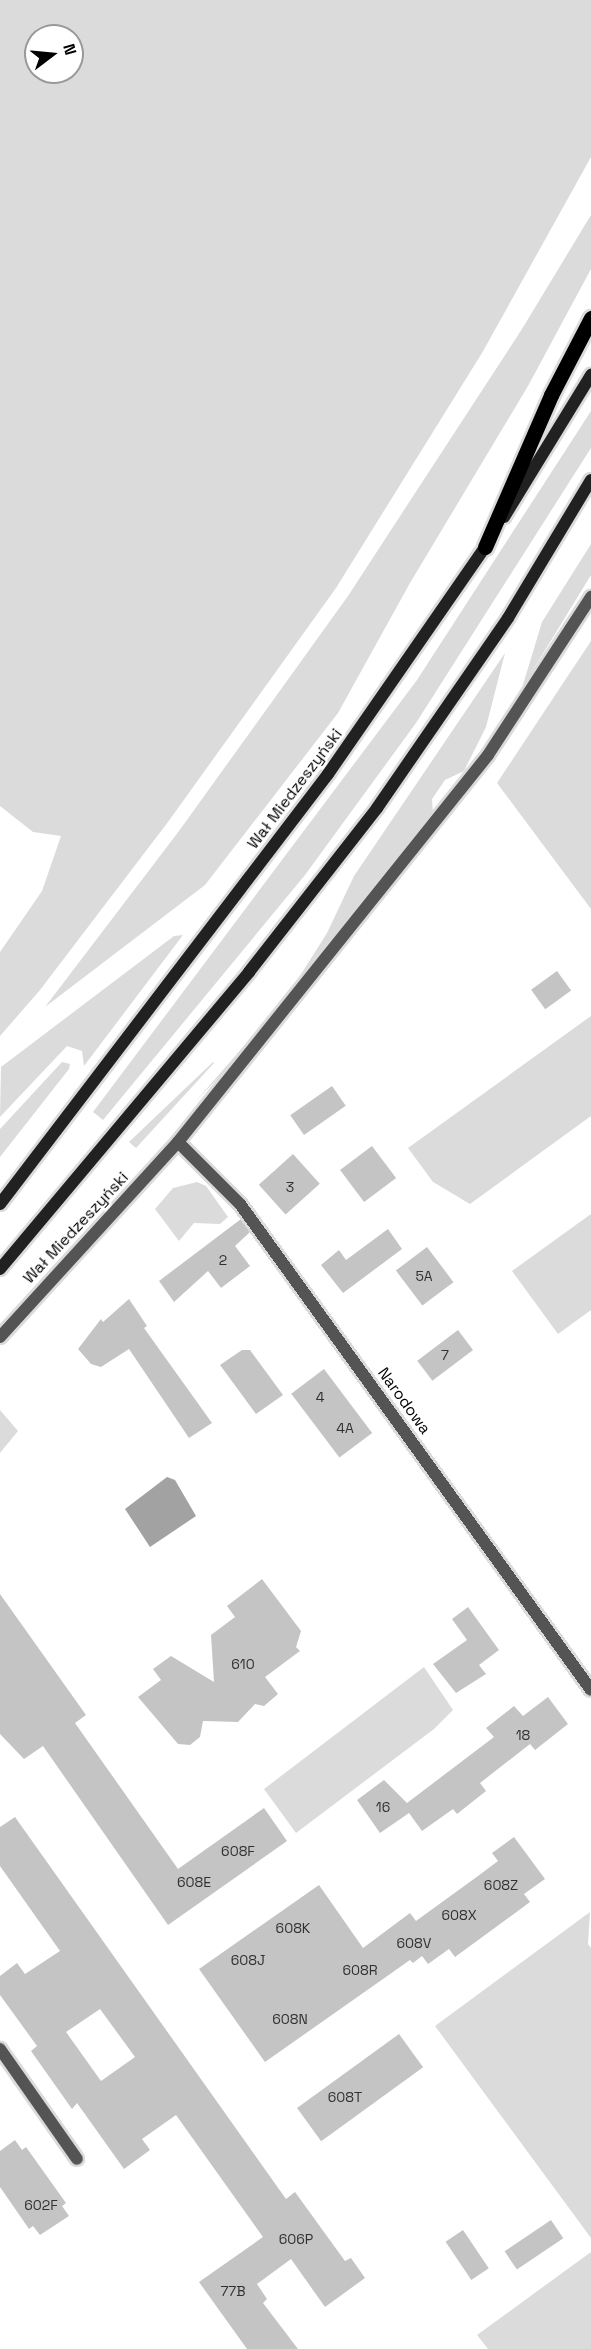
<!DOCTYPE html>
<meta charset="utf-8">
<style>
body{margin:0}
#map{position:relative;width:591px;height:2349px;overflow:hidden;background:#fff;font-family:"Space Grotesk",sans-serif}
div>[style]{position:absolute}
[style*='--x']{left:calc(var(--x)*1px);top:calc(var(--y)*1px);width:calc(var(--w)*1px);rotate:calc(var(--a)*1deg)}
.green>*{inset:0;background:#dbdbdb}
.water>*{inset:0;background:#a2a2a2}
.building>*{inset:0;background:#c4c4c4;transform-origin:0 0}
.roads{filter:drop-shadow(2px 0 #dbdbdb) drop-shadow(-2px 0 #dbdbdb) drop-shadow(0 2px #dbdbdb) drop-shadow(0 -2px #dbdbdb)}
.minor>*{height:12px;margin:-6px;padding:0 6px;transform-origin:6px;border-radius:6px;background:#545454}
.secondary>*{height:12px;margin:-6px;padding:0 6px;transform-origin:6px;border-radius:6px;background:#212121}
.primary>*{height:15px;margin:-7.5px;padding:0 7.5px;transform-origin:7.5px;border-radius:7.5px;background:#000}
span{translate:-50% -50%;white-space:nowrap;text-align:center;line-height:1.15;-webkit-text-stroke:5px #fff;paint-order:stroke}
.number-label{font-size:14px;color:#313131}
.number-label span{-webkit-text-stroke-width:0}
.street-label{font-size:16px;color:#000}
.north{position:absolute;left:24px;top:24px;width:60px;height:60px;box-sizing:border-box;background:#fff;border:2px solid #999;border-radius:50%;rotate:74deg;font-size:16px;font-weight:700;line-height:24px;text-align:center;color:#000}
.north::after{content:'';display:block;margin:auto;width:21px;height:27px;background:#000;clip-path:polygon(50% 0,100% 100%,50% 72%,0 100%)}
</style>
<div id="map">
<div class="green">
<div style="clip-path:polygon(evenodd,0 0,591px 0,591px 157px,482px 353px,336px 588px,168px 822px,40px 990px,0 1036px,0 952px,42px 891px,61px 836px,33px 832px,0 806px,0 0,36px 36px,72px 36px,72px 72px,36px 72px,36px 36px)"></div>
<div style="clip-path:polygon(591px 215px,591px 269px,528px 386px,410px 583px,338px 713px,205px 885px,45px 1007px,179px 831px,348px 596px,522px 329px)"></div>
<div style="clip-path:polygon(591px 411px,591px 448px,416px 723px,305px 875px,103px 1120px,93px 1112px,417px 680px)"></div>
<div style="clip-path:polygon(591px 544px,591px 575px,522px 688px,542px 622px)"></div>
<div style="clip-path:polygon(591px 641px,591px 909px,497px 783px)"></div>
<div style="clip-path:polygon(505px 653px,486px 727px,464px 771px,445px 780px,432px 799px,433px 815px,426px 825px,244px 1051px,195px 1102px,286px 998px,327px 933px,354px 876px)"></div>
<div style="clip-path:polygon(183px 935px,84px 1066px,82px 1051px,67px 1046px,0 1117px,1px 1067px,174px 936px)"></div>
<div style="clip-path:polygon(591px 1016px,591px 1116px,470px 1204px,433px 1182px,408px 1148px)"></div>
<div style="clip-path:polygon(62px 1062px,70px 1064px,69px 1069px,0 1157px,0 1129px)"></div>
<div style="clip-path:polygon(214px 1063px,136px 1148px,129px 1142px,213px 1062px)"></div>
<div style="clip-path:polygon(197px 1182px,206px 1186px,228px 1217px,220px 1224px,194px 1223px,179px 1241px,155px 1209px,173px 1188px)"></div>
<div style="clip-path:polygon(591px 1214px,591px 1310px,558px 1334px,512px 1271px)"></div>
<div style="clip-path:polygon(0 1410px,18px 1431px,0 1453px)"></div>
<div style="clip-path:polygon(424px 1667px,453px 1710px,434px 1729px,296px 1833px,264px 1789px)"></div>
<div style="clip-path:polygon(590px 1912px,588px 1944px,591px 1948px,591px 2238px,435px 2026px)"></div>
<div style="clip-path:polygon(591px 2252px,591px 2349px,488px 2349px,477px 2335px)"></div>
</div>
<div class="water">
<div style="clip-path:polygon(167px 1477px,175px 1480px,196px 1516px,150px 1547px,125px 1509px)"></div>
</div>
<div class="building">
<div style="left:557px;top:971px;width:24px;height:32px;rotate:54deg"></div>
<div style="left:332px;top:1086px;width:24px;height:51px;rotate:55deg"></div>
<div style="left:372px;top:1146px;width:40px;height:40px;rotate:53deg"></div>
<div style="left:293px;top:1154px;width:40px;height:46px;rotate:48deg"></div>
<div style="clip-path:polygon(241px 1219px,250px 1232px,235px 1246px,250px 1266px,221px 1288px,208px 1271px,174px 1302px,159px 1281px)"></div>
<div style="clip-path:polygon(388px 1229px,402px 1249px,343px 1293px,321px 1265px,339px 1250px,346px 1260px)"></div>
<div style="left:427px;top:1247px;width:44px;height:39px;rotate:53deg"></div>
<div style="clip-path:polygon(129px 1299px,147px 1326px,144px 1328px,212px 1423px,189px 1438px,129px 1349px,101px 1367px,91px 1364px,78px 1349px,101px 1319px,103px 1322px)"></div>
<div style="left:458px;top:1330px;width:25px;height:51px;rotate:53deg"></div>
<div style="clip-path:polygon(242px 1350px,250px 1350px,283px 1395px,256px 1414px,220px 1365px)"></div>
<div style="left:324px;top:1369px;width:80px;height:41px;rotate:53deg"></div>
<div style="clip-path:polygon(262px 1579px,301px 1631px,296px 1647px,300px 1651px,265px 1677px,278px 1694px,264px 1706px,255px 1704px,238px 1722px,203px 1721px,200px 1737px,190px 1745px,178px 1744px,138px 1697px,161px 1680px,153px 1669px,171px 1656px,214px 1682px,211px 1635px,235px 1617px,227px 1606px)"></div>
<div style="clip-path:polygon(0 1594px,86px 1715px,75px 1723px,178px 1869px,264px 1808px,287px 1841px,168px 1925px,43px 1746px,24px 1759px,0 1734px)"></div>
<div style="clip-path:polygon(468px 1607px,499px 1650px,479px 1665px,486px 1674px,456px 1693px,433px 1664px,467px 1640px,452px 1619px)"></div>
<div style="clip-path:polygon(548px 1697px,568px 1724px,535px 1750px,530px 1744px,480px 1783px,486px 1791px,457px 1814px,453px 1809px,422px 1831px,409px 1813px,380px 1833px,357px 1800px,384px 1780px,407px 1803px,494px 1737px,486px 1728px,514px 1706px,523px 1716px)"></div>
<div style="clip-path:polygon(evenodd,15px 1817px,286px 2199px,295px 2192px,345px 2261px,351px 2258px,365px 2278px,325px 2307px,291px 2259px,257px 2284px,267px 2299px,263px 2303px,298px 2349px,247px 2349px,199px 2282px,263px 2237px,176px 2115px,142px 2139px,150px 2150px,124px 2169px,77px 2103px,72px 2109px,31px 2051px,37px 2046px,0 1995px,0 1976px,17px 1963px,25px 1974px,60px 1951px,0 1866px,0 1827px,15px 1817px,100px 2009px,135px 2057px,101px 2081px,66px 2032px,100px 2009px)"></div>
<div style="clip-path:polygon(514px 1837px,545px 1879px,524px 1894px,530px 1902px,455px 1957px,449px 1949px,428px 1964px,422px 1956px,413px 1963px,410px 1960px,265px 2062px,199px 1969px,319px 1885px,363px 1948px,410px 1913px,416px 1921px,478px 1876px,498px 1861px,492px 1853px)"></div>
<div style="left:399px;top:2034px;width:41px;height:126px;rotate:54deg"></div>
<div style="clip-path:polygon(15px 2140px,22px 2150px,26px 2147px,66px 2203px,62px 2206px,69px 2216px,40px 2235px,33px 2226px,29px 2229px,0 2187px,0 2151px)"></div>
<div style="left:551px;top:2220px;width:22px;height:56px;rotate:56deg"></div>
<div style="left:463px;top:2230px;width:46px;height:21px;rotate:56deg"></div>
</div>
<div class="roads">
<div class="minor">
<div style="--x:178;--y:1142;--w:88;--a:45"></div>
<div style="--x:240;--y:1204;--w:599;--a:54.16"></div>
<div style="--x:0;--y:1337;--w:264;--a:-47.6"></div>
<div style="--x:178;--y:1142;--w:496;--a:-51.3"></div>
<div style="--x:488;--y:755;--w:189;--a:-56.9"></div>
<div style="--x:0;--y:2049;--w:134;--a:55"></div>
</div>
<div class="secondary">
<div style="--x:504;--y:517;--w:167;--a:-58.5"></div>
<div style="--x:0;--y:1204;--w:541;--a:-52.66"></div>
<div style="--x:328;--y:774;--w:285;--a:-55.3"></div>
<div style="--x:0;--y:1269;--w:388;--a:-50"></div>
<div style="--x:249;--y:972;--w:208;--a:-52"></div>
<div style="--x:377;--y:808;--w:231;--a:-55.4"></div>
<div style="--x:508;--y:618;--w:161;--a:-59"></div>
</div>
<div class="primary">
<div style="--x:485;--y:547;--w:166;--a:-66.5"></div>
<div style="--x:551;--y:395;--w:87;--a:-62.5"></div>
</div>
</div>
<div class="number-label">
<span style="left:290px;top:1187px">3</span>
<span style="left:223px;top:1260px">2</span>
<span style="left:424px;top:1276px">5A</span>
<span style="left:445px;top:1355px">7</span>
<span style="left:320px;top:1397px">4</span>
<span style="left:345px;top:1428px">4A</span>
<span style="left:243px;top:1664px">610</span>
<span style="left:523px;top:1735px">18</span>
<span style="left:383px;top:1807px">16</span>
<span style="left:238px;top:1851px">608F</span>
<span style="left:194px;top:1882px">608E</span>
<span style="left:501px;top:1885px">608Z</span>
<span style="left:459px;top:1915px">608X</span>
<span style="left:293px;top:1928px">608K</span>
<span style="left:414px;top:1943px">608V</span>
<span style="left:248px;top:1960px">608J</span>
<span style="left:360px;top:1970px">608R</span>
<span style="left:290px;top:2019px">608N</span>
<span style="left:345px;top:2097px">608T</span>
<span style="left:41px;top:2205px">602F</span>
<span style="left:296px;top:2239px">606P</span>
<span style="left:233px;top:2291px">77B</span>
</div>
<div class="street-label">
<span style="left:295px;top:789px;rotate:-53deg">Wał Miedzeszyński</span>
<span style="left:76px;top:1228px;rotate:-47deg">Wał Miedzeszyński</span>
<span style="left:404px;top:1401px;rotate:54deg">Narodowa</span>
</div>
<div class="north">N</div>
</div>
